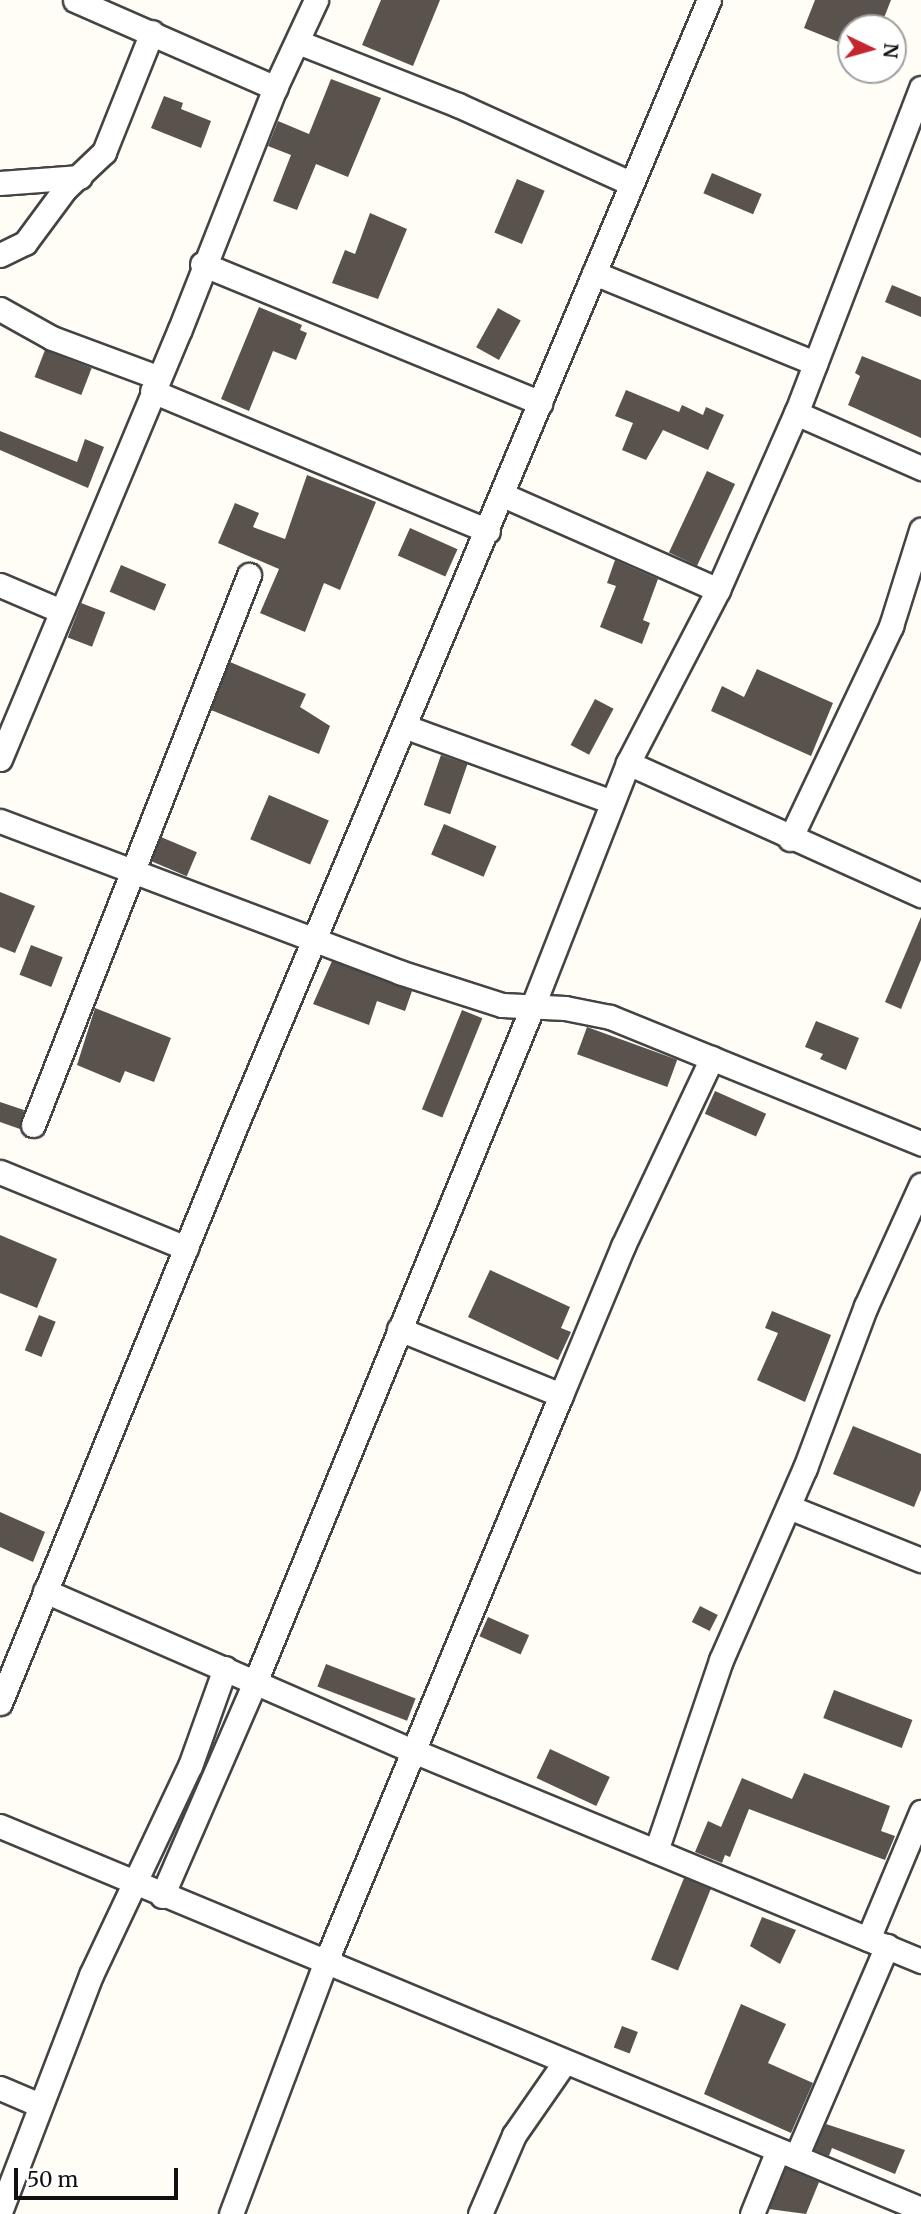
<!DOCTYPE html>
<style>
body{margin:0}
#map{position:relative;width:921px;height:2214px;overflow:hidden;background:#fffdf5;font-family:Merriweather,serif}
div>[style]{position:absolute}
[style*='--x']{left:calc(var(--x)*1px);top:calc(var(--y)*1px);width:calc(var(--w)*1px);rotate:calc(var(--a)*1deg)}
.building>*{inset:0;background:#5a524d;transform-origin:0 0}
.roads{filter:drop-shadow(2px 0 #444) drop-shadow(-2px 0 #444) drop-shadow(0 2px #444) drop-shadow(0 -2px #444)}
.street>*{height:23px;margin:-11.5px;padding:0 11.5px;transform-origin:11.5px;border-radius:11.5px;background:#fff}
span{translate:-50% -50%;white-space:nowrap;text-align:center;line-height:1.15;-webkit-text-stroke:7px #fff;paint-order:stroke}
.north{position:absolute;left:837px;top:14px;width:70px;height:70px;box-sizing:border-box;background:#fff;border:2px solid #a0a0a0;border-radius:50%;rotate:95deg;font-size:19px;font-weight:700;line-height:28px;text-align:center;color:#111}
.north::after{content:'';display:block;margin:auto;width:24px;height:32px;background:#c4262e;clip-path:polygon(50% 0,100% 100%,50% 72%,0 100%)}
.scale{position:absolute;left:14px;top:2168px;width:164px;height:32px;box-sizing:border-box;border:4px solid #111;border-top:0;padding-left:9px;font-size:21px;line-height:24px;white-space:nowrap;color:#111;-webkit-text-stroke:5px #fff;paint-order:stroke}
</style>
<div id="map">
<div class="building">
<div style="clip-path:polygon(381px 0,440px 0,413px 66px,362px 45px)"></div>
<div style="clip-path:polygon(815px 0,891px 0,880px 28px,851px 28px,851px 47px,804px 28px)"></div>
<div style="clip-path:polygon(331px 79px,381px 98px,348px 177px,316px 164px,297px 210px,273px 201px,291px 155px,268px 146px,278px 121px,309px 134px)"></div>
<div style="clip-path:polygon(164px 96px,183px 103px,181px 109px,211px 121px,201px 148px,151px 128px)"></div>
<div style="left:712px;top:173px;width:54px;height:22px;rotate:23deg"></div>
<div style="left:517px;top:179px;width:30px;height:58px;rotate:23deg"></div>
<div style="clip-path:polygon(370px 213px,407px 229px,378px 299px,332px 283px,345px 250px,355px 254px)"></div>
<div style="clip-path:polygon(892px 285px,921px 297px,921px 317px,885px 302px)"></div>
<div style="clip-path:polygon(259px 307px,302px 325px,300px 330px,307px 333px,296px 360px,273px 351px,249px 411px,221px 399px)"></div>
<div style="left:498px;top:308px;width:26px;height:45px;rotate:29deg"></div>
<div style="left:45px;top:350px;width:50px;height:29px;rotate:21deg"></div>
<div style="clip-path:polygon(862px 356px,921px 380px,921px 438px,848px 405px,860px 376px,855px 373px)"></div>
<div style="clip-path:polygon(626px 390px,679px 412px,682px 405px,703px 415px,706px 407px,724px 415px,708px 450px,663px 430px,646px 460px,622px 450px,633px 423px,615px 416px)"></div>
<div style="clip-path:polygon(0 431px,77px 462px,85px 439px,104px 447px,88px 488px,0 450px)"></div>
<div style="left:707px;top:471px;width:31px;height:90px;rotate:25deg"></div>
<div style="clip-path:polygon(307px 475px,376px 502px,340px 590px,324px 583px,305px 632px,260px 613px,279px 569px,218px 543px,235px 503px,259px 513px,253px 527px,285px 539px)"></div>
<div style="left:410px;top:528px;width:52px;height:30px;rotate:24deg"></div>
<div style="clip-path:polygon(615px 560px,658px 579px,643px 620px,650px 623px,642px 644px,600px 627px,616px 586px,607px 583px)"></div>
<div style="left:121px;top:565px;width:49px;height:29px;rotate:23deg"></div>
<div style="left:81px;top:603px;width:26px;height:37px;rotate:21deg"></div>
<div style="clip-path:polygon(230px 662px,306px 694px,300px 707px,330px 726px,319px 754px,211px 710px)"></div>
<div style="clip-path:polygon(757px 669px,833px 703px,811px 756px,711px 711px,722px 686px,744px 697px)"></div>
<div style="left:595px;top:699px;width:21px;height:52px;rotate:28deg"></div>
<div style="left:441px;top:755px;width:28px;height:53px;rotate:19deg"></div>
<div style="left:269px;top:795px;width:65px;height:48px;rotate:23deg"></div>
<div style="left:444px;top:824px;width:57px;height:33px;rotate:23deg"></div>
<div style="left:161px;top:837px;width:39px;height:26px;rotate:23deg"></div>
<div style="clip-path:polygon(0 892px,35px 906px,15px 953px,0 947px)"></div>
<div style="clip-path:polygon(921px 917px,921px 960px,901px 1009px,885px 1002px)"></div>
<div style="left:31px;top:945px;width:34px;height:32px;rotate:21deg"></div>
<div style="clip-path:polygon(332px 961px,412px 991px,405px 1011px,377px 1001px,369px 1025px,313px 1004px)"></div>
<div style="clip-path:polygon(95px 1008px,171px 1038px,154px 1082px,125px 1071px,120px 1083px,77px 1065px)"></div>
<div style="left:462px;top:1010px;width:22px;height:107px;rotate:22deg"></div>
<div style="clip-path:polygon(816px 1021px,859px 1038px,846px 1070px,820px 1059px,823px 1054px,805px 1047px)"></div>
<div style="left:587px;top:1027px;width:96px;height:29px;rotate:20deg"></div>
<div style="left:715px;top:1091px;width:56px;height:25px;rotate:24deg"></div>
<div style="clip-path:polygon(0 1102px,24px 1110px,20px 1129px,0 1122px)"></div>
<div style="clip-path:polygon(0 1235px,57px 1259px,37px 1308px,0 1293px)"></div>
<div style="clip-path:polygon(490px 1270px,570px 1307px,561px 1328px,571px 1332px,558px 1360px,468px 1317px)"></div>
<div style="clip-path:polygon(772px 1311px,831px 1335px,805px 1402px,757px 1380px,778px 1333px,765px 1328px)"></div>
<div style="left:39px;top:1315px;width:18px;height:38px;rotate:22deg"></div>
<div style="clip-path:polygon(853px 1426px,921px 1454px,921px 1490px,914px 1507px,833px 1474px)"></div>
<div style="clip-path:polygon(0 1512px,45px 1532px,33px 1562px,0 1547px)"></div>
<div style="left:700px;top:1606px;width:20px;height:18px;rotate:27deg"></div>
<div style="left:488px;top:1617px;width:45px;height:21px;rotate:24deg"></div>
<div style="left:326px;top:1664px;width:96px;height:24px;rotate:21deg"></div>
<div style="left:834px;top:1690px;width:84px;height:30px;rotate:21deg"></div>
<div style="left:550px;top:1749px;width:66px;height:32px;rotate:25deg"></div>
<div style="clip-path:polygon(804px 1773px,890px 1806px,881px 1831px,895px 1836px,885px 1860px,749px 1809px,730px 1857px,725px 1855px,722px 1863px,695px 1852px,708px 1821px,721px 1827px,742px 1778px,792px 1799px)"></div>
<div style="left:684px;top:1878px;width:29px;height:88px;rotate:22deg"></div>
<div style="clip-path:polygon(762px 1917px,796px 1930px,780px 1964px,750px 1946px)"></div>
<div style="clip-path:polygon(741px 2004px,786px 2024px,768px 2063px,813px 2083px,791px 2133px,704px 2094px)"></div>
<div style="left:622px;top:2026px;width:17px;height:23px;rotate:21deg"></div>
<div style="clip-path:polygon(826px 2124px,905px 2150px,895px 2174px,832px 2148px,829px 2156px,814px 2150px)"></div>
<div style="clip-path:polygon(786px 2168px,819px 2182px,806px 2214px,769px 2209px)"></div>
</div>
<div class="roads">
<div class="street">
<div style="--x:75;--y:0;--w:219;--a:23.7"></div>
<div style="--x:298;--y:42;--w:172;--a:21.5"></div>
<div style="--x:458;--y:105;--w:189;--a:24.4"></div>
<div style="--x:921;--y:88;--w:348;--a:111"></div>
<div style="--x:796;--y:413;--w:193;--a:113.8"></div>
<div style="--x:718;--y:590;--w:195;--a:117.5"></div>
<div style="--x:628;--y:763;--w:321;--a:24.3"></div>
<div style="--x:0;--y:183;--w:80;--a:-4.3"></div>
<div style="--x:0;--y:255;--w:28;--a:-26"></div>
<div style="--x:25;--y:243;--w:67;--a:-53.5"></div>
<div style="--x:65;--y:189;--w:54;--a:-43.5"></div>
<div style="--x:104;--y:152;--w:129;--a:-68.2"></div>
<div style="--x:202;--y:264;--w:366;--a:22.3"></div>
<div style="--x:594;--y:273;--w:239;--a:22.2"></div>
<div style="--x:0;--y:309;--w:60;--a:29.1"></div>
<div style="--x:52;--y:338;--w:112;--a:20.4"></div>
<div style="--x:152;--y:391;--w:364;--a:22.6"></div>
<div style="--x:796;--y:413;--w:137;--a:23.7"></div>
<div style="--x:503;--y:495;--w:235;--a:23.8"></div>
<div style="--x:0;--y:585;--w:66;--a:23.1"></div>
<div style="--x:406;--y:727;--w:216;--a:20"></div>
<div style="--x:0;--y:759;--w:466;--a:-67.3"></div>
<div style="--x:180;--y:329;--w:259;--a:-68.5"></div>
<div style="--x:275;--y:88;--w:97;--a:-65"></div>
<div style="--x:0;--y:821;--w:427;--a:20.7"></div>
<div style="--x:399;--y:972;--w:108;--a:17.8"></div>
<div style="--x:502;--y:1005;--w:63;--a:2.7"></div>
<div style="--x:565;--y:1008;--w:46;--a:11.3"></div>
<div style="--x:610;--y:1017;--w:336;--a:22.1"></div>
<div style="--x:790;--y:839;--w:236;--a:-64.6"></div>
<div style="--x:891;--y:626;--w:101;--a:-72.6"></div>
<div style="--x:33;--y:1125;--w:591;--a:-68.56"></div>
<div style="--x:0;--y:1172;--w:201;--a:22.2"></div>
<div style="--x:399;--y:1329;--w:175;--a:22.2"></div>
<div style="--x:789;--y:1507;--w:142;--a:21.9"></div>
<div style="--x:45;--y:1591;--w:404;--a:23.5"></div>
<div style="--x:416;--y:1752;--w:547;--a:22.48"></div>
<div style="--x:0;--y:1703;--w:624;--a:-67.79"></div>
<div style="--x:236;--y:1125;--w:1220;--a:-67.2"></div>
<div style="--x:0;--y:1826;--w:997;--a:22.58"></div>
<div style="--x:656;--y:1851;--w:202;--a:-71.2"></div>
<div style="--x:721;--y:1660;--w:210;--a:-66.4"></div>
<div style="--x:805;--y:1468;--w:173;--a:-69.4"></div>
<div style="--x:866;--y:1306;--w:133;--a:-65.6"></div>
<div style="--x:162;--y:1896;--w:236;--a:-66.5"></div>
<div style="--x:256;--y:1680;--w:726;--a:-67.67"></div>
<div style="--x:532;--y:1008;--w:263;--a:-68.6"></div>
<div style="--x:868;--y:1939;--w:138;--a:-67.3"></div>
<div style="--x:0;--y:2088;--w:43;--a:23"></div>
<div style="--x:796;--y:2157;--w:230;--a:-66.7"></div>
<div style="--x:0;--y:2212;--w:254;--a:-69"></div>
<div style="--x:91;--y:1975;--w:231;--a:-64.7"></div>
<div style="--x:190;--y:1766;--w:104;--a:-70.3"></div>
<div style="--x:231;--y:2214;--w:272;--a:-69.4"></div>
<div style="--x:327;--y:1959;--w:611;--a:-67.47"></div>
<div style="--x:561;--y:1395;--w:161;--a:-67.4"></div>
<div style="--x:623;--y:1246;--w:208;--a:-64.7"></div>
<div style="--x:480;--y:2214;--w:86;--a:-66.7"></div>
<div style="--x:514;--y:2135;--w:88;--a:-55.2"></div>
<div style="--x:752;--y:2214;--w:69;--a:-67.9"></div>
</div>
</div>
<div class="north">N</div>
<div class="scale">50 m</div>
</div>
